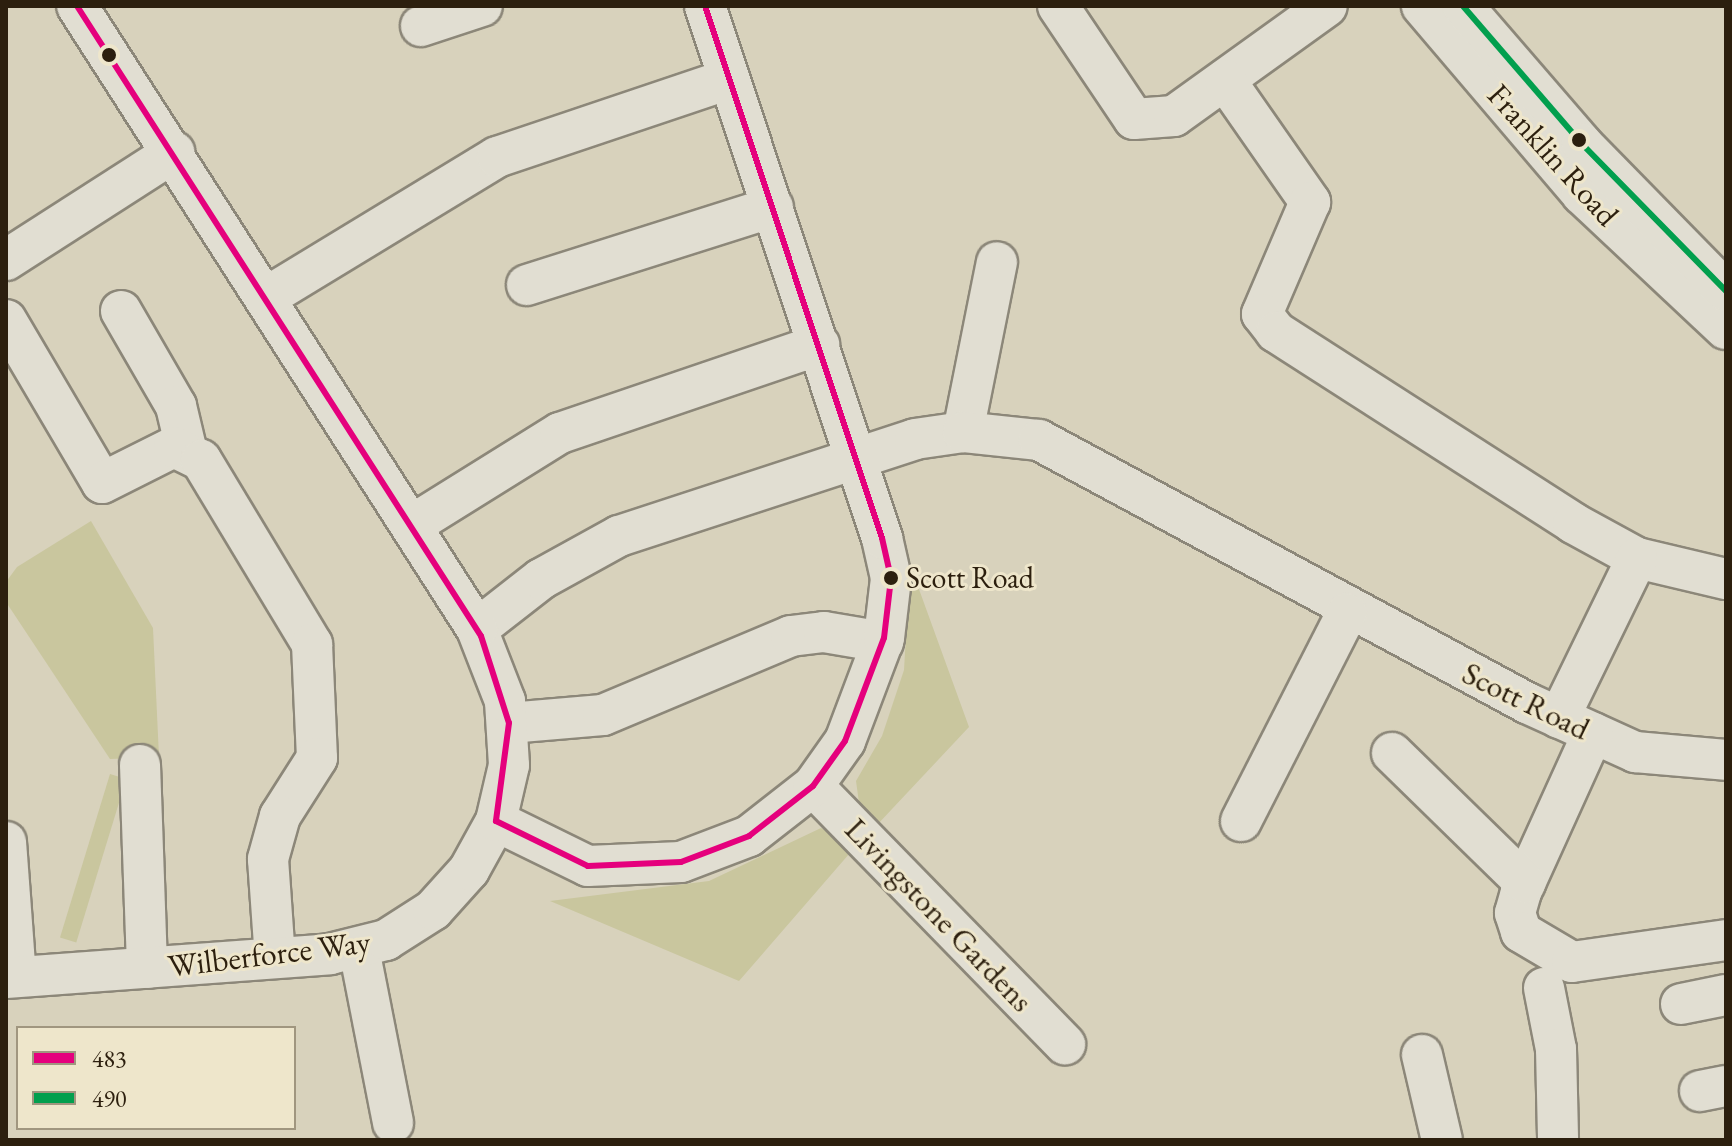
<!DOCTYPE html>
<style>
body{margin:0}
#map{position:relative;width:1732px;height:1146px;overflow:hidden;background:#d8d2bc;font-family:"EB Garamond",serif}
div>[style]{position:absolute}
[style*='--x']{left:calc(var(--x)*1px);top:calc(var(--y)*1px);width:calc(var(--w)*1px);rotate:calc(var(--a)*1deg)}
.green>*{inset:0;background:#c9c69e;transform-origin:0 0}
.roads{filter:drop-shadow(2px 0 #8c8779) drop-shadow(-2px 0 #8c8779) drop-shadow(0 2px #8c8779) drop-shadow(0 -2px #8c8779)}
.minor>*{height:40px;margin:-20px;padding:0 20px;transform-origin:20px;border-radius:20px;background:#e1ded2}
.bus-1>*{height:6px;margin:-3px;padding:0 3px;transform-origin:3px;border-radius:3px;background:#e5007d}
.bus-2>*{height:6px;margin:-3px;padding:0 3px;transform-origin:3px;border-radius:3px;background:#029f4e}
.dots>*{width:22px;height:22px;translate:-50% -50%;box-sizing:border-box;border:4px solid #eee6cb;border-radius:50%}
span{translate:-50% -50%;white-space:nowrap;text-align:center;line-height:1.15;-webkit-text-stroke:6px #eee6cb;paint-order:stroke}
.bus-label{font-size:30px;color:#2c1f0e}
.left{translate:0 -50%;text-align:left}
.street-label{font-size:32px;color:#2c1f0e}
.frame{position:absolute;inset:0;border:8px solid #2c1f0e;pointer-events:none}
.legend{position:absolute;left:16px;top:1026px;width:280px;height:104px;box-sizing:border-box;background:#eee6cb;border:2px solid #a0967f;margin:0;padding:10px 14px;list-style:none;font-size:24px;color:#2c1f0e}
.legend li{display:flex;align-items:center;gap:16px;height:40px}
.legend b{width:40px;border:2px solid #a0967f}
</style>
<div id="map">
<div class="green">
<div style="clip-path:polygon(91px 521px,153px 628px,159px 757px,110px 759px,6px 602px,6px 582px,17px 567px)"></div>
<div style="clip-path:polygon(916px 581px,969px 727px,877px 825px,860px 810px,856px 781px,882px 736px,904px 670px,909px 583px)"></div>
<div style="left:110px;top:774px;width:17px;height:171px;rotate:17deg"></div>
<div style="clip-path:polygon(821px 828px,856px 846px,739px 981px,550px 901px,709px 881px)"></div>
</div>
<div class="roads">
<div class="minor">
<div style="--x:1058;--y:6;--w:136;--a:56.1"></div>
<div style="--x:1134;--y:119;--w:40;--a:-4.3"></div>
<div style="--x:1174;--y:116;--w:188;--a:-35.7"></div>
<div style="--x:1422;--y:6;--w:247;--a:49.6"></div>
<div style="--x:1582;--y:194;--w:197;--a:43.2"></div>
<div style="--x:1463;--y:6;--w:182;--a:49.2"></div>
<div style="--x:1582;--y:144;--w:206;--a:45.6"></div>
<div style="--x:421;--y:26;--w:64;--a:-18.2"></div>
<div style="--x:1225;--y:80;--w:149;--a:55.1"></div>
<div style="--x:1310;--y:202;--w:122;--a:113.2"></div>
<div style="--x:1262;--y:314;--w:23;--a:52"></div>
<div style="--x:1276;--y:332;--w:353;--a:32.7"></div>
<div style="--x:1573;--y:523;--w:73;--a:28.7"></div>
<div style="--x:1637;--y:558;--w:91;--a:13.3"></div>
<div style="--x:6;--y:260;--w:200;--a:-32.7"></div>
<div style="--x:527;--y:285;--w:258;--a:-17.6"></div>
<div style="--x:265;--y:298;--w:271;--a:-31.3"></div>
<div style="--x:497;--y:157;--w:245;--a:-18.6"></div>
<div style="--x:121;--y:311;--w:110;--a:59.9"></div>
<div style="--x:176;--y:406;--w:43;--a:76.6"></div>
<div style="--x:6;--y:320;--w:189;--a:59.5"></div>
<div style="--x:102;--y:483;--w:80;--a:-26.6"></div>
<div style="--x:174;--y:447;--w:30;--a:26"></div>
<div style="--x:201;--y:460;--w:215;--a:58.9"></div>
<div style="--x:312;--y:644;--w:114;--a:87.5"></div>
<div style="--x:317;--y:758;--w:69;--a:122.5"></div>
<div style="--x:280;--y:816;--w:45;--a:105.6"></div>
<div style="--x:268;--y:859;--w:99;--a:86"></div>
<div style="--x:963;--y:432;--w:173;--a:-78.7"></div>
<div style="--x:412;--y:525;--w:174;--a:-31.9"></div>
<div style="--x:560;--y:433;--w:274;--a:-18.8"></div>
<div style="--x:477;--y:629;--w:81;--a:-38"></div>
<div style="--x:541;--y:579;--w:89;--a:-28.9"></div>
<div style="--x:619;--y:536;--w:311;--a:-18.1"></div>
<div style="--x:915;--y:439;--w:49;--a:-8.3"></div>
<div style="--x:963;--y:432;--w:76;--a:6"></div>
<div style="--x:1039;--y:440;--w:554;--a:28.32"></div>
<div style="--x:1527;--y:703;--w:119;--a:24.4"></div>
<div style="--x:1635;--y:752;--w:91;--a:5"></div>
<div style="--x:1559;--y:718;--w:178;--a:-64"></div>
<div style="--x:509;--y:723;--w:94;--a:-4.9"></div>
<div style="--x:603;--y:715;--w:204;--a:-22.8"></div>
<div style="--x:791;--y:636;--w:33;--a:-7"></div>
<div style="--x:824;--y:632;--w:60;--a:9.6"></div>
<div style="--x:1593;--y:733;--w:175;--a:114.4"></div>
<div style="--x:1521;--y:892;--w:22;--a:106"></div>
<div style="--x:1515;--y:913;--w:20;--a:72"></div>
<div style="--x:1521;--y:932;--w:59;--a:30.5"></div>
<div style="--x:1572;--y:962;--w:156;--a:-8.1"></div>
<div style="--x:1392;--y:753;--w:186;--a:44.3"></div>
<div style="--x:140;--y:765;--w:203;--a:88"></div>
<div style="--x:813;--y:786;--w:361;--a:45.7"></div>
<div style="--x:496;--y:821;--w:102;--a:26.1"></div>
<div style="--x:588;--y:866;--w:93;--a:-2.5"></div>
<div style="--x:681;--y:862;--w:73;--a:-20.9"></div>
<div style="--x:749;--y:836;--w:81;--a:-38"></div>
<div style="--x:813;--y:786;--w:55;--a:-54.6"></div>
<div style="--x:845;--y:741;--w:110;--a:-69.3"></div>
<div style="--x:884;--y:638;--w:60;--a:-83.3"></div>
<div style="--x:891;--y:578;--w:41;--a:-102.7"></div>
<div style="--x:882;--y:538;--w:561;--a:-108.4"></div>
<div style="--x:1241;--y:821;--w:233;--a:-63"></div>
<div style="--x:6;--y:842;--w:135;--a:85.8"></div>
<div style="--x:359;--y:949;--w:177;--a:78.9"></div>
<div style="--x:6;--y:978;--w:325;--a:-4.2"></div>
<div style="--x:330;--y:954;--w:58;--a:-14"></div>
<div style="--x:386;--y:940;--w:56;--a:-32.6"></div>
<div style="--x:433;--y:910;--w:54;--a:-48"></div>
<div style="--x:469;--y:870;--w:56;--a:-61.1"></div>
<div style="--x:496;--y:821;--w:57;--a:-76.9"></div>
<div style="--x:509;--y:765;--w:64;--a:-93.6"></div>
<div style="--x:505;--y:701;--w:77;--a:-111.3"></div>
<div style="--x:477;--y:629;--w:740;--a:-122.7"></div>
<div style="--x:1544;--y:988;--w:62;--a:78.9"></div>
<div style="--x:1556;--y:1049;--w:91;--a:88.7"></div>
<div style="--x:1681;--y:1004;--w:46;--a:-11.3"></div>
<div style="--x:1422;--y:1055;--w:87;--a:76.8"></div>
<div style="--x:1700;--y:1091;--w:26;--a:-11"></div>
</div>
</div>
<div class="bus-1">
<div style="--x:77;--y:6;--w:748;--a:57.33"></div>
<div style="--x:481;--y:636;--w:91;--a:72.2"></div>
<div style="--x:509;--y:723;--w:99;--a:97.6"></div>
<div style="--x:496;--y:821;--w:102;--a:26.1"></div>
<div style="--x:588;--y:866;--w:93;--a:-2.5"></div>
<div style="--x:681;--y:862;--w:73;--a:-20.9"></div>
<div style="--x:749;--y:836;--w:81;--a:-38"></div>
<div style="--x:813;--y:786;--w:55;--a:-54.6"></div>
<div style="--x:845;--y:741;--w:110;--a:-69.3"></div>
<div style="--x:884;--y:638;--w:60;--a:-83.3"></div>
<div style="--x:891;--y:578;--w:41;--a:-102.7"></div>
<div style="--x:882;--y:538;--w:561;--a:-108.4"></div>
</div>
<div class="bus-2">
<div style="--x:1463;--y:6;--w:182;--a:49.2"></div>
<div style="--x:1582;--y:144;--w:206;--a:45.6"></div>
</div>
<div class="dots">
<div style="left:109px;top:55px;background:#2c1f0e"></div>
<div style="left:1579px;top:140px;background:#2c1f0e"></div>
<div style="left:891px;top:578px;background:#2c1f0e"></div>
</div>
<div class="bus-label">
<span class="left" style="left:906px;top:578px">Scott Road</span>
</div>
<div class="street-label">
<span style="left:1553px;top:155px;rotate:48deg">Franklin Road</span>
<span style="left:1526px;top:701px;rotate:26deg">Scott Road</span>
<span style="left:939px;top:915px;rotate:46deg">Livingstone Gardens</span>
<span style="left:269px;top:954px;rotate:-7deg">Wilberforce Way</span>
</div>
<div class="frame"></div>
<ul class="legend">
<li><b style="height:10px;background:#e5007d"></b>483</li>
<li><b style="height:10px;background:#029f4e"></b>490</li>
</ul>
</div>
